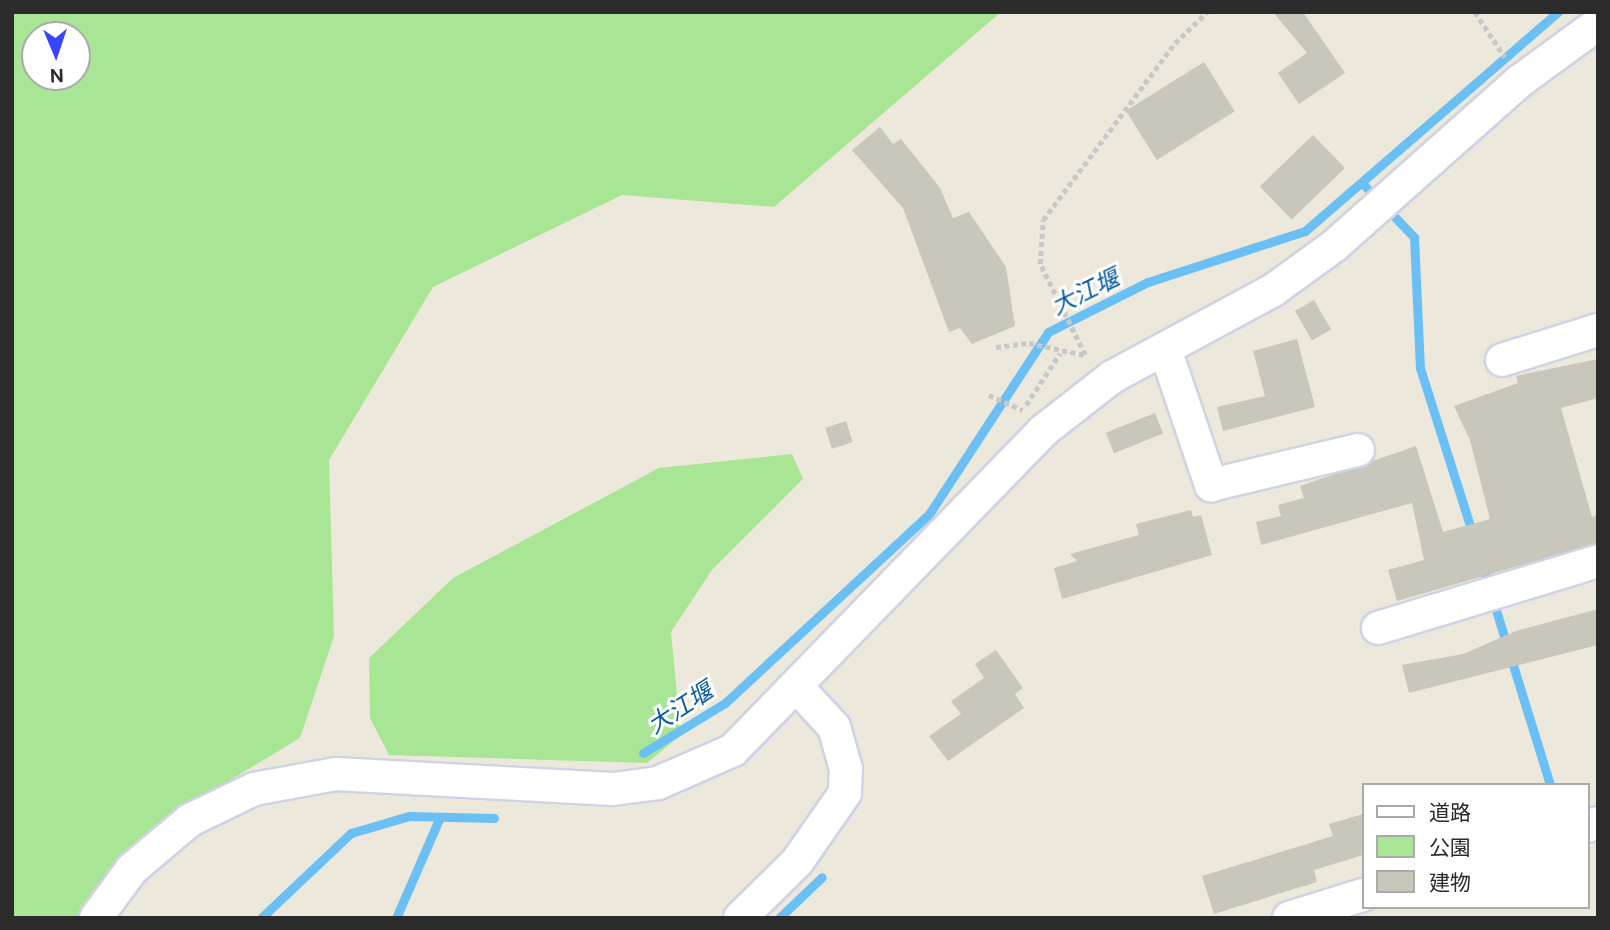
<!DOCTYPE html>
<meta charset="utf-8">
<style>
body{margin:0}
#map{position:relative;width:1610px;height:930px;overflow:hidden;background:#ede8dc;font-family:"DM Sans","Noto Sans JP",sans-serif}
div>[style]{position:absolute}
[style*='--x']{left:calc(var(--x)*1px);top:calc(var(--y)*1px);width:calc(var(--w)*1px);rotate:calc(var(--a)*1deg)}
.green>*{inset:0;background:#a8e696}
.stream>*{height:9px;margin:-4.5px;padding:0 4.5px;transform-origin:4.5px;border-radius:4.5px;background:#6abff4}
.building>*{inset:0;background:#c9c6bb;transform-origin:0 0}
.path>*{height:4.5px;margin-top:-2.25px;transform-origin:0;background:repeating-linear-gradient(90deg,#c8c8c8 0 5px,transparent 0 8.5px)}
.roads{filter:drop-shadow(2px 0 #d1d3e4) drop-shadow(-2px 0 #d1d3e4) drop-shadow(0 2px #d1d3e4) drop-shadow(0 -2px #d1d3e4)}
.minor>*{height:32px;margin:-16px;padding:0 16px;transform-origin:16px;border-radius:16px;background:#fff}
span{translate:-50% -50%;white-space:nowrap;text-align:center;line-height:1.15;-webkit-text-stroke:6px #fff;paint-order:stroke}
.water-label{font-size:24px;color:#075aa2;font-style:italic}
.frame{position:absolute;inset:0;border:14px solid #2b2b2b;pointer-events:none}
.legend{position:absolute;left:1362px;top:783px;width:228px;height:126px;box-sizing:border-box;background:#fff;border:2px solid #aaa;margin:0;padding:9px 12px;list-style:none;font-size:21px;color:#2b2b2b}
.legend li{display:flex;align-items:center;gap:14px;height:35px}
.legend b{width:35px;border:2px solid #aaa}
.north{position:absolute;left:21px;top:21px;width:70px;height:70px;box-sizing:border-box;background:#fff;border:2px solid #aaa;border-radius:50%;rotate:178deg;font-size:19px;font-weight:700;line-height:28px;text-align:center;color:#2b2b2b}
.north::after{content:'';display:block;margin:auto;width:24px;height:32px;background:#3745ff;clip-path:polygon(50% 0,100% 100%,50% 72%,0 100%)}
</style>
<div id="map">
<div class="green">
<div style="clip-path:polygon(evenodd,12px 12px,1001px 12px,774px 207px,622px 195px,433px 287px,329px 460px,334px 636px,300px 738px,166px 819px,80px 918px,12px 918px,12px 12px,35px 35px,77px 35px,77px 77px,35px 77px,35px 35px)"></div>
<div style="clip-path:polygon(792px 454px,803px 479px,712px 570px,671px 632px,681px 735px,647px 763px,389px 755px,370px 718px,369px 658px,453px 578px,659px 468px)"></div>
</div>
<div class="stream">
<div style="--x:1363;--y:184;--w:74;--a:46.1"></div>
<div style="--x:1414;--y:237;--w:131;--a:87.4"></div>
<div style="--x:1420;--y:368;--w:175;--a:72.4"></div>
<div style="--x:1482;--y:565;--w:230;--a:72.8"></div>
<div style="--x:643;--y:753;--w:96;--a:-31.4"></div>
<div style="--x:725;--y:703;--w:278;--a:-42.8"></div>
<div style="--x:929;--y:514;--w:217;--a:-56.8"></div>
<div style="--x:1048;--y:332;--w:112;--a:-26.6"></div>
<div style="--x:1148;--y:282;--w:165;--a:-18"></div>
<div style="--x:1305;--y:231;--w:335;--a:-40.9"></div>
<div style="--x:261;--y:918;--w:124;--a:-43.4"></div>
<div style="--x:351;--y:833;--w:60;--a:-16.3"></div>
<div style="--x:409;--y:816;--w:85;--a:1.3"></div>
<div style="--x:396;--y:918;--w:110;--a:-66.5"></div>
<div style="--x:779;--y:918;--w:59;--a:-43.6"></div>
</div>
<div class="building">
<div style="clip-path:polygon(1273px 12px,1303px 12px,1345px 73px,1299px 104px,1278px 73px,1307px 53px)"></div>
<div style="left:1204px;top:62px;width:58px;height:92px;rotate:58deg"></div>
<div style="clip-path:polygon(880px 127px,893px 144px,901px 139px,940px 188px,953px 218px,969px 212px,1006px 267px,1015px 326px,972px 344px,960px 328px,949px 332px,903px 208px,852px 150px)"></div>
<div style="left:1313px;top:135px;width:46px;height:74px;rotate:46deg"></div>
<div style="left:1314px;top:300px;width:34px;height:22px;rotate:60deg"></div>
<div style="clip-path:polygon(1297px 339px,1315px 407px,1223px 431px,1217px 407px,1265px 396px,1253px 351px)"></div>
<div style="clip-path:polygon(1598px 359px,1598px 398px,1561px 408px,1592px 517px,1598px 515px,1598px 543px,1397px 601px,1388px 570px,1424px 560px,1412px 503px,1261px 545px,1256px 522px,1281px 516px,1278px 505px,1304px 498px,1300px 486px,1416px 446px,1443px 532px,1490px 519px,1470px 440px,1454px 406px,1518px 383px,1516px 376px)"></div>
<div style="left:1155px;top:413px;width:22px;height:53px;rotate:68deg"></div>
<div style="left:846px;top:421px;width:22px;height:22px;rotate:72deg"></div>
<div style="clip-path:polygon(1191px 510px,1193px 517px,1201px 515px,1212px 555px,1062px 599px,1054px 568px,1077px 561px,1070px 554px,1139px 535px,1136px 524px)"></div>
<div style="clip-path:polygon(1598px 609px,1598px 645px,1409px 693px,1402px 665px,1463px 654px,1516px 631px)"></div>
<div style="clip-path:polygon(996px 650px,1023px 688px,1015px 694px,1024px 708px,948px 761px,929px 736px,961px 714px,951px 701px,984px 678px,975px 664px)"></div>
<div style="clip-path:polygon(1363px 814px,1363px 855px,1314px 870px,1317px 882px,1214px 914px,1202px 876px,1333px 836px,1329px 824px)"></div>
</div>
<div class="path">
<div style="--x:1475;--y:12;--w:54;--a:56.3"></div>
<div style="--x:996;--y:347;--w:33;--a:-7"></div>
<div style="--x:1029;--y:343;--w:56;--a:12.3"></div>
<div style="--x:1085;--y:355;--w:102;--a:-116.3"></div>
<div style="--x:1040;--y:264;--w:44;--a:-86.1"></div>
<div style="--x:1043;--y:220;--w:221;--a:-53.3"></div>
<div style="--x:1175;--y:43;--w:45;--a:-44.1"></div>
<div style="--x:989;--y:395;--w:37;--a:24"></div>
<div style="--x:1026;--y:405;--w:62;--a:-56.8"></div>
</div>
<div class="roads">
<div class="minor">
<div style="--x:1165;--y:349;--w:144;--a:71.3"></div>
<div style="--x:1211;--y:485;--w:151;--a:-13.4"></div>
<div style="--x:1502;--y:360;--w:101;--a:-17.4"></div>
<div style="--x:1378;--y:628;--w:230;--a:-16.9"></div>
<div style="--x:1587;--y:826;--w:11;--a:-15"></div>
<div style="--x:96;--y:918;--w:61;--a:-53.7"></div>
<div style="--x:132;--y:869;--w:76;--a:-40.2"></div>
<div style="--x:190;--y:820;--w:71;--a:-25.8"></div>
<div style="--x:254;--y:789;--w:83;--a:-10.4"></div>
<div style="--x:336;--y:774;--w:277;--a:3.1"></div>
<div style="--x:613;--y:789;--w:45;--a:-7.6"></div>
<div style="--x:658;--y:783;--w:82;--a:-23.7"></div>
<div style="--x:733;--y:750;--w:445;--a:-45.8"></div>
<div style="--x:1043;--y:431;--w:88;--a:-38"></div>
<div style="--x:1112;--y:377;--w:182;--a:-28.3"></div>
<div style="--x:1272;--y:291;--w:77;--a:-36"></div>
<div style="--x:1334;--y:246;--w:249;--a:-41.6"></div>
<div style="--x:1520;--y:81;--w:97;--a:-36.2"></div>
<div style="--x:740;--y:918;--w:80;--a:-44.5"></div>
<div style="--x:797;--y:862;--w:84;--a:-55.2"></div>
<div style="--x:845;--y:793;--w:24;--a:-88"></div>
<div style="--x:846;--y:769;--w:44;--a:-105.9"></div>
<div style="--x:834;--y:727;--w:53;--a:-132.7"></div>
<div style="--x:1289;--y:918;--w:77;--a:-17.3"></div>
</div>
</div>
<div class="water-label">
<span style="left:1085px;top:292px;rotate:-26deg">大江堰</span>
<span style="left:680px;top:708px;rotate:-33deg">大江堰</span>
</div>
<div class="frame"></div>
<ul class="legend">
<li><b style="height:9px;background:#fff"></b>道路</li>
<li><b style="height:19px;background:#a8e696"></b>公園</li>
<li><b style="height:19px;background:#c9c6bb"></b>建物</li>
</ul>
<div class="north">N</div>
</div>
